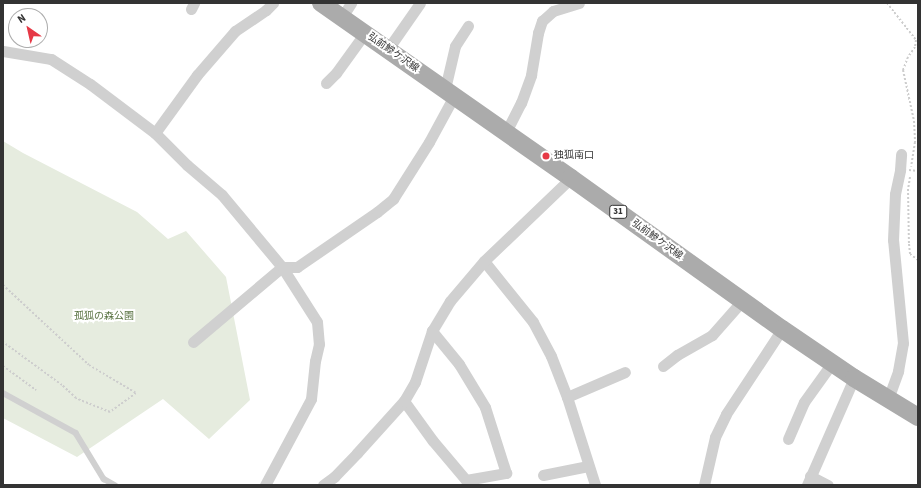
<!DOCTYPE html>
<meta charset="utf-8">
<style>
body{margin:0}
#map{position:relative;width:921px;height:488px;overflow:hidden;background:#fff;font-family:"Source Sans 3","Noto Sans JP",sans-serif}
div>[style]{position:absolute}
[style*='--x']{left:calc(var(--x)*1px);top:calc(var(--y)*1px);width:calc(var(--w)*1px);rotate:calc(var(--a)*1deg)}
.green>*{inset:0;background:#e6ecdf}
.path>*{height:2px;margin-top:-1px;transform-origin:0;background:repeating-linear-gradient(90deg,#cdcdcd 0 2px,transparent 0 4px)}
.service>*{height:5.5px;margin:-2.75px;padding:0 2.75px;transform-origin:2.75px;border-radius:2.75px;background:#d0d0d0}
.minor>*{height:11px;margin:-5.5px;padding:0 5.5px;transform-origin:5.5px;border-radius:5.5px;background:#d0d0d0}
.primary>*{height:18px;margin:-9px;padding:0 9px;transform-origin:9px;border-radius:9px;background:#ababab}
.dots>*{width:11px;height:11px;translate:-50% -50%;box-sizing:border-box;border:2px solid #fff;border-radius:50%}
span{translate:-50% -50%;white-space:nowrap;text-align:center;line-height:1.15;-webkit-text-stroke:4px #fff;paint-order:stroke}
.shield-label span{padding:1px 3px;background:#fff;border:1px solid;border-radius:3px;-webkit-text-stroke-width:0}
.shield-label{font-size:9px;color:#333;font-weight:700}
.street-label{font-size:10px;color:#333}
.poi-label{font-size:10px;color:#333}
.left{translate:0 -50%;text-align:left}
.park-label{font-size:10px;color:#56703f}
.frame{position:absolute;inset:0;border:4px solid #333;pointer-events:none}
.north{position:absolute;left:8px;top:8px;width:40px;height:40px;box-sizing:border-box;background:#fff;border:1px solid #adadad;border-radius:50%;rotate:326deg;font-size:11px;font-weight:700;line-height:16px;text-align:center;color:#333}
.north::after{content:'';display:block;margin:auto;width:14px;height:18px;background:#e63946;clip-path:polygon(50% 0,100% 100%,50% 72%,0 100%)}
</style>
<div id="map">
<div class="green">
<div style="clip-path:polygon(3px 141px,23px 153px,137px 212px,168px 239px,186px 231px,226px 277px,250px 400px,209px 439px,163px 399px,77px 457px,3px 418px)"></div>
</div>
<div class="path">
<div style="--x:887;--y:3;--w:47;--a:51.9"></div>
<div style="--x:916;--y:40;--w:7;--a:98"></div>
<div style="--x:915;--y:47;--w:12;--a:125"></div>
<div style="--x:908;--y:57;--w:14;--a:111"></div>
<div style="--x:903;--y:70;--w:52;--a:77.8"></div>
<div style="--x:914;--y:121;--w:21;--a:87"></div>
<div style="--x:915;--y:142;--w:25;--a:99"></div>
<div style="--x:909;--y:170;--w:9;--a:6"></div>
<div style="--x:910;--y:177;--w:12;--a:99"></div>
<div style="--x:908;--y:189;--w:55;--a:89"></div>
<div style="--x:909;--y:244;--w:10;--a:84"></div>
<div style="--x:910;--y:254;--w:10;--a:37"></div>
<div style="--x:3;--y:285;--w:117;--a:42.9"></div>
<div style="--x:89;--y:365;--w:55;--a:30.8"></div>
<div style="--x:136;--y:393;--w:32;--a:144"></div>
<div style="--x:110;--y:412;--w:37;--a:-158"></div>
<div style="--x:76;--y:398;--w:19;--a:-137"></div>
<div style="--x:62;--y:385;--w:73;--a:-143.9"></div>
<div style="--x:3;--y:366;--w:41;--a:36"></div>
</div>
<div class="service">
<div style="--x:3;--y:393;--w:83;--a:28.7"></div>
<div style="--x:76;--y:433;--w:54;--a:58.7"></div>
<div style="--x:104;--y:479;--w:13;--a:29"></div>
</div>
<div class="minor">
<div style="--x:191;--y:9;--w:7;--a:-63"></div>
<div style="--x:342;--y:17;--w:17;--a:-57"></div>
<div style="--x:388;--y:49;--w:56;--a:-55.2"></div>
<div style="--x:3;--y:51;--w:49;--a:9.5"></div>
<div style="--x:51;--y:59;--w:46;--a:32.7"></div>
<div style="--x:90;--y:84;--w:81;--a:37"></div>
<div style="--x:155;--y:133;--w:45;--a:45"></div>
<div style="--x:187;--y:165;--w:46;--a:40.6"></div>
<div style="--x:222;--y:195;--w:94;--a:50.2"></div>
<div style="--x:282;--y:267;--w:65;--a:57.5"></div>
<div style="--x:317;--y:322;--w:22;--a:85"></div>
<div style="--x:319;--y:344;--w:17;--a:103"></div>
<div style="--x:315;--y:361;--w:38;--a:96"></div>
<div style="--x:311;--y:399;--w:98;--a:118.1"></div>
<div style="--x:326;--y:83;--w:14;--a:-45"></div>
<div style="--x:336;--y:73;--w:49;--a:-54.1"></div>
<div style="--x:445;--y:89;--w:44;--a:-76.9"></div>
<div style="--x:455;--y:46;--w:24;--a:-57"></div>
<div style="--x:506;--y:132;--w:33;--a:-63"></div>
<div style="--x:521;--y:103;--w:30;--a:-70"></div>
<div style="--x:531;--y:75;--w:43;--a:-80.5"></div>
<div style="--x:538;--y:33;--w:13;--a:-72"></div>
<div style="--x:542;--y:21;--w:15;--a:-42"></div>
<div style="--x:553;--y:11;--w:27;--a:-17"></div>
<div style="--x:155;--y:133;--w:72;--a:-54.1"></div>
<div style="--x:197;--y:75;--w:58;--a:-49.2"></div>
<div style="--x:235;--y:31;--w:37;--a:-34"></div>
<div style="--x:266;--y:10;--w:10;--a:-45"></div>
<div style="--x:484;--y:261;--w:78;--a:51.2"></div>
<div style="--x:533;--y:322;--w:38;--a:62"></div>
<div style="--x:551;--y:356;--w:44;--a:68.7"></div>
<div style="--x:567;--y:397;--w:92;--a:72.3"></div>
<div style="--x:193;--y:342;--w:116;--a:-40.1"></div>
<div style="--x:282;--y:267;--w:15;--a:0"></div>
<div style="--x:297;--y:267;--w:97;--a:-34.5"></div>
<div style="--x:377;--y:212;--w:21;--a:-39"></div>
<div style="--x:393;--y:199;--w:67;--a:-57.7"></div>
<div style="--x:429;--y:142;--w:52;--a:-61.5"></div>
<div style="--x:663;--y:366;--w:18;--a:-38"></div>
<div style="--x:677;--y:355;--w:40;--a:-29.7"></div>
<div style="--x:712;--y:335;--w:45;--a:-48.6"></div>
<div style="--x:567;--y:397;--w:63;--a:-23.3"></div>
<div style="--x:888;--y:399;--w:30;--a:-70"></div>
<div style="--x:898;--y:371;--w:28;--a:-80"></div>
<div style="--x:903;--y:343;--w:103;--a:-95.5"></div>
<div style="--x:893;--y:240;--w:46;--a:-87.5"></div>
<div style="--x:895;--y:194;--w:25;--a:-78"></div>
<div style="--x:900;--y:170;--w:16;--a:-86"></div>
<div style="--x:404;--y:401;--w:49;--a:54.1"></div>
<div style="--x:433;--y:441;--w:51;--a:49.8"></div>
<div style="--x:466;--y:480;--w:41;--a:-9.9"></div>
<div style="--x:506;--y:473;--w:69;--a:-107.7"></div>
<div style="--x:485;--y:407;--w:50;--a:-121.2"></div>
<div style="--x:459;--y:364;--w:43;--a:-129.3"></div>
<div style="--x:788;--y:439;--w:40;--a:-66.6"></div>
<div style="--x:804;--y:402;--w:48;--a:-54.3"></div>
<div style="--x:543;--y:475;--w:46;--a:-11.3"></div>
<div style="--x:810;--y:476;--w:20;--a:27"></div>
<div style="--x:323;--y:485;--w:14;--a:-36"></div>
<div style="--x:334;--y:477;--w:33;--a:-46"></div>
<div style="--x:357;--y:453;--w:70;--a:-47.9"></div>
<div style="--x:404;--y:401;--w:22;--a:-60"></div>
<div style="--x:415;--y:382;--w:54;--a:-71.6"></div>
<div style="--x:432;--y:331;--w:35;--a:-59"></div>
<div style="--x:450;--y:301;--w:52;--a:-49.6"></div>
<div style="--x:484;--y:261;--w:120;--a:-43.7"></div>
<div style="--x:704;--y:485;--w:49;--a:-77.1"></div>
<div style="--x:715;--y:437;--w:25;--a:-64"></div>
<div style="--x:726;--y:414;--w:102;--a:-56.6"></div>
<div style="--x:807;--y:485;--w:117;--a:-66.3"></div>
</div>
<div class="primary">
<div style="--x:321;--y:3;--w:305;--a:35"></div>
<div style="--x:571;--y:178;--w:259;--a:35.6"></div>
<div style="--x:782;--y:329;--w:87;--a:34.2"></div>
<div style="--x:854;--y:378;--w:75;--a:31.4"></div>
</div>
<div class="dots">
<div style="left:546px;top:156px;background:#e63946"></div>
</div>
<div class="shield-label">
<span style="left:618px;top:212px">31</span>
</div>
<div class="street-label">
<span style="left:393px;top:53px;rotate:35deg">弘前鰺ケ沢線</span>
<span style="left:657px;top:240px;rotate:36deg">弘前鰺ケ沢線</span>
</div>
<div class="poi-label">
<span class="left" style="left:554px;top:156px">独狐南口</span>
</div>
<div class="park-label">
<span style="left:104px;top:317px">孤狐の森公園</span>
</div>
<div class="frame"></div>
<div class="north">N</div>
</div>
